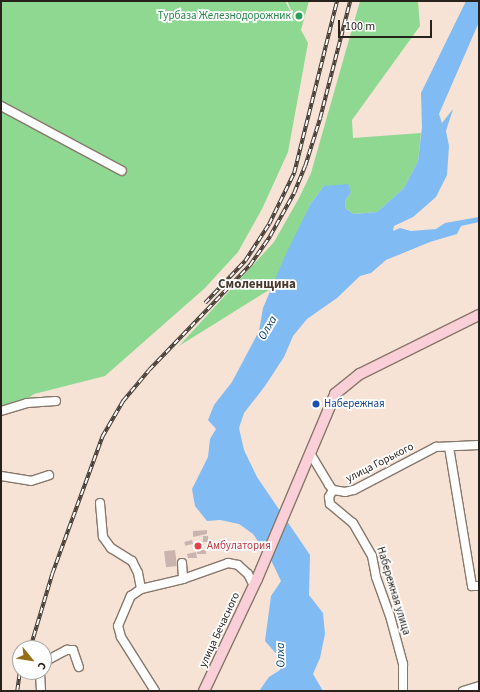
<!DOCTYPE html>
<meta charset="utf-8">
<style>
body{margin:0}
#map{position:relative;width:480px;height:692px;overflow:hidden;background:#f6e3d5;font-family:"Source Sans 3",sans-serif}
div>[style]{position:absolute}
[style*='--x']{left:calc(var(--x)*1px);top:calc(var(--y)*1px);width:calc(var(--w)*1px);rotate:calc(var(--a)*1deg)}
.green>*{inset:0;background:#8ed892}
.water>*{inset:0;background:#81bbf3}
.building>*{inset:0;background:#cbb3b0;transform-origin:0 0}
.roads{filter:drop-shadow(1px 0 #87776b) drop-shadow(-1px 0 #87776b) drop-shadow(0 1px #87776b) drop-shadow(0 -1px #87776b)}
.minor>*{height:8px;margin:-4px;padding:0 4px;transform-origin:4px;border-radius:4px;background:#fff}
.major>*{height:10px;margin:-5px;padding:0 5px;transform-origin:5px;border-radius:5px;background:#facfd7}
.rail>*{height:3.5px;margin-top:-1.75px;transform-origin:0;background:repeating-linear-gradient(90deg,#fff 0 6px,#433b34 0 12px);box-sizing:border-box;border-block:1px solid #433b34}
.dots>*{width:11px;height:11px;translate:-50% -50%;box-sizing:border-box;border:2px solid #fff;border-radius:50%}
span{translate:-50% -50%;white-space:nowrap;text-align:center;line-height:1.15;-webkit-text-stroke:3.5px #fff;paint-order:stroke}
.leisure-label{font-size:11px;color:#27864d}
.right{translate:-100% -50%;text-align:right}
.transit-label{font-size:11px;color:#164399}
.left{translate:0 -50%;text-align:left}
.street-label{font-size:11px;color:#28221c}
.health-label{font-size:11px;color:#be3a42}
.water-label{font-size:12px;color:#013b67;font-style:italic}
.quarter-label{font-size:13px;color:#493b30;font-weight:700}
.frame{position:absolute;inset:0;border:2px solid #28221c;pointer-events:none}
.north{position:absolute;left:12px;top:640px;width:40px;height:40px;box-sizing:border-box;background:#fff;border:1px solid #a9a7a4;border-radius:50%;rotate:120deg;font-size:11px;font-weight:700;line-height:16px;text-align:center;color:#28221c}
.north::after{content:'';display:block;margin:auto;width:14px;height:18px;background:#956d17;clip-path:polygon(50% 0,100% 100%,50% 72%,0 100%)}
.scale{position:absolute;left:338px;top:20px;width:94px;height:18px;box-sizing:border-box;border:2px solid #28221c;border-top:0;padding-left:5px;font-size:12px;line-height:14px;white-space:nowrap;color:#28221c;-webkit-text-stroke:3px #fff;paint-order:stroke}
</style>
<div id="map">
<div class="green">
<div style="clip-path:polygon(1px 1px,285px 1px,295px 19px,287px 1px,309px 1px,301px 30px,308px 43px,288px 152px,262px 209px,238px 252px,205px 288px,105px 376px,34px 394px,8px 412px,1px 413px)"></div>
<div style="clip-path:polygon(360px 1px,418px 1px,420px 26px,352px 120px,353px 138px,421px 133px,418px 161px,404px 188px,377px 212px,354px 214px,346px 209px,345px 201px,351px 192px,324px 186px,311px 203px,272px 288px,179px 346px,274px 242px,299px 198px,311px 173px)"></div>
</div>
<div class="water">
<div style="clip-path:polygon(466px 1px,479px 1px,479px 22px,439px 114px,442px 123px,453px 109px,446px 131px,449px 146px,447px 175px,436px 197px,413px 217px,394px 226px,393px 231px,400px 228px,411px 231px,436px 229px,445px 223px,479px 217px,479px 222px,461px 226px,457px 234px,430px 242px,386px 260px,371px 273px,360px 276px,337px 298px,307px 319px,293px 336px,284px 357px,265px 386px,244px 413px,239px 428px,244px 450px,257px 477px,310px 555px,309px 595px,323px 613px,325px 634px,320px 658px,313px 674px,323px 691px,259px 691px,269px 677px,280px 670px,279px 657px,265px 641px,271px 596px,281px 581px,271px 560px,253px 534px,239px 524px,220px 520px,207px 521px,195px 506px,192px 489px,208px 457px,210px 439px,216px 429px,208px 420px,214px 405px,232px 382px,259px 331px,263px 308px,285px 256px,311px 203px,324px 186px,348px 184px,351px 192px,345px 201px,346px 209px,354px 214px,377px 212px,404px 188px,418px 161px,422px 127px,421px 93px)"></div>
</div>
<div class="building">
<div style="clip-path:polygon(207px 530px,207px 534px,193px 537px,193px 531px)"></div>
<div style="left:203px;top:536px;width:5px;height:6px"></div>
<div style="left:192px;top:540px;width:4px;height:8px;rotate:76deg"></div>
<div style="left:175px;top:550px;width:16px;height:11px;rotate:83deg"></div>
<div style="left:197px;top:550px;width:9px;height:4px"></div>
<div style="clip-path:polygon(196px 552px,197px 558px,188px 558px,187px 554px)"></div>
</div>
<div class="roads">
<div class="minor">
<div style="--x:1;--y:106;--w:137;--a:28.2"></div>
<div style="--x:1;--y:411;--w:27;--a:-17"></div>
<div style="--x:27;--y:403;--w:29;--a:-4"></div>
<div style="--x:449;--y:447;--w:141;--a:80.6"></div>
<div style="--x:472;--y:586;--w:7;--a:0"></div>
<div style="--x:310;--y:453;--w:37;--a:59"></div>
<div style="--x:329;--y:485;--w:6;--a:51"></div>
<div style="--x:333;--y:490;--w:12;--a:9"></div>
<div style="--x:345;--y:492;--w:9;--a:-13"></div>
<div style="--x:354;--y:490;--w:93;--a:-27.7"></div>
<div style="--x:436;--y:447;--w:43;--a:-2.7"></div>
<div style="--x:1;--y:476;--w:30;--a:9"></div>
<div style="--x:31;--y:481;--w:19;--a:-18"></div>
<div style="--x:333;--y:490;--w:8;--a:120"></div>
<div style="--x:329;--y:497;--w:7;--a:82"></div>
<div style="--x:330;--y:504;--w:30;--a:40"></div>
<div style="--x:353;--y:523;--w:38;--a:60"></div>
<div style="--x:372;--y:556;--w:21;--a:79"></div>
<div style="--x:376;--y:577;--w:41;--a:70.3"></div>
<div style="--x:390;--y:616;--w:50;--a:74.8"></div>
<div style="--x:403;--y:664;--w:27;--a:90"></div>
<div style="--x:100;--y:503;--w:34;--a:85"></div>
<div style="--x:103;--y:537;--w:14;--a:54"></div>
<div style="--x:111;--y:548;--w:25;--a:32"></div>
<div style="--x:132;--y:561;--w:13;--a:63"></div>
<div style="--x:138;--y:573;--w:16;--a:79"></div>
<div style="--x:182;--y:563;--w:16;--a:86"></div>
<div style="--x:44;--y:662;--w:26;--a:-28"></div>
<div style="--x:67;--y:650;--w:6;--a:0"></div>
<div style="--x:73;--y:650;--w:18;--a:71"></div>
<div style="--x:40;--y:672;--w:19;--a:87"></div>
<div style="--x:155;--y:691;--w:64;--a:-122.2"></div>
<div style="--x:121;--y:637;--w:11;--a:-105"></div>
<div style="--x:118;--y:626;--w:33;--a:-67"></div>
<div style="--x:131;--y:596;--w:12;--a:-35"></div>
<div style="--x:141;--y:589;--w:43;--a:-13.4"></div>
<div style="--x:183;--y:579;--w:48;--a:-19.6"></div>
<div style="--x:228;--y:563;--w:10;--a:11"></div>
<div style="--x:238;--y:565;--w:13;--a:42"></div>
<div style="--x:248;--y:574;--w:13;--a:63"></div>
<div style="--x:463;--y:691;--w:17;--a:-17"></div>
</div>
<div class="major">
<div style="--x:204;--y:691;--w:124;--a:-64.7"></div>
<div style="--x:257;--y:579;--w:201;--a:-67.1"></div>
<div style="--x:335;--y:394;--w:32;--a:-39"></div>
<div style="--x:360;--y:374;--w:133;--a:-26.4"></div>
</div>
</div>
<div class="rail">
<div style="--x:205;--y:303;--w:58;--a:-46.4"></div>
<div style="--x:245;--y:261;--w:44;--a:-57"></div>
<div style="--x:269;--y:224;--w:57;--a:-63.9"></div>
<div style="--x:294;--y:173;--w:177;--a:-76"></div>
<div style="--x:30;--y:648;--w:77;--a:-73.4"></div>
<div style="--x:52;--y:574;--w:146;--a:-69.9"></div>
<div style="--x:102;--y:437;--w:42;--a:-59.7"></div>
<div style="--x:123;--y:401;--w:40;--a:-50"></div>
<div style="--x:149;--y:370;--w:146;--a:-46.1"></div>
<div style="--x:250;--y:265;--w:35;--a:-55"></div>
<div style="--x:270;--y:236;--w:49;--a:-60.8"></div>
<div style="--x:294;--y:193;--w:29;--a:-68"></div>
<div style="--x:305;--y:166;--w:50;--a:-72.6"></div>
<div style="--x:320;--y:118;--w:121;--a:-75.6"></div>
<div style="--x:17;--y:691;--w:22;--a:-82"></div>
</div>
<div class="dots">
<div style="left:299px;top:16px;background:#2e9e5b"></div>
<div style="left:316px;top:404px;background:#1a4fb4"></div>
<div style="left:198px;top:546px;background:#e0444e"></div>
</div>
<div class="leisure-label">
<span class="right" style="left:291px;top:16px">Турбаза Железнодорожник</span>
</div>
<div class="transit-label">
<span class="left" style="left:324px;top:404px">Набережная</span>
</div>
<div class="street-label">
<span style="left:380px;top:463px;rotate:-27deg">улица Горького</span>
<span style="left:393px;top:591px;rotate:73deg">Набережная улица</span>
<span style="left:220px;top:630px;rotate:-65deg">улица Бечасного</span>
</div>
<div class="health-label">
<span class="left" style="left:207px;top:546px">Амбулатория</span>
</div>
<div class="water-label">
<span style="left:268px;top:328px;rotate:-59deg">Олха</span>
<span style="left:281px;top:655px;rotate:-92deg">Олха</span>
</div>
<div class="quarter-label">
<span style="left:257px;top:284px">Смоленщина</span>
</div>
<div class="frame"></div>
<div class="north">С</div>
<div class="scale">100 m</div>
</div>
